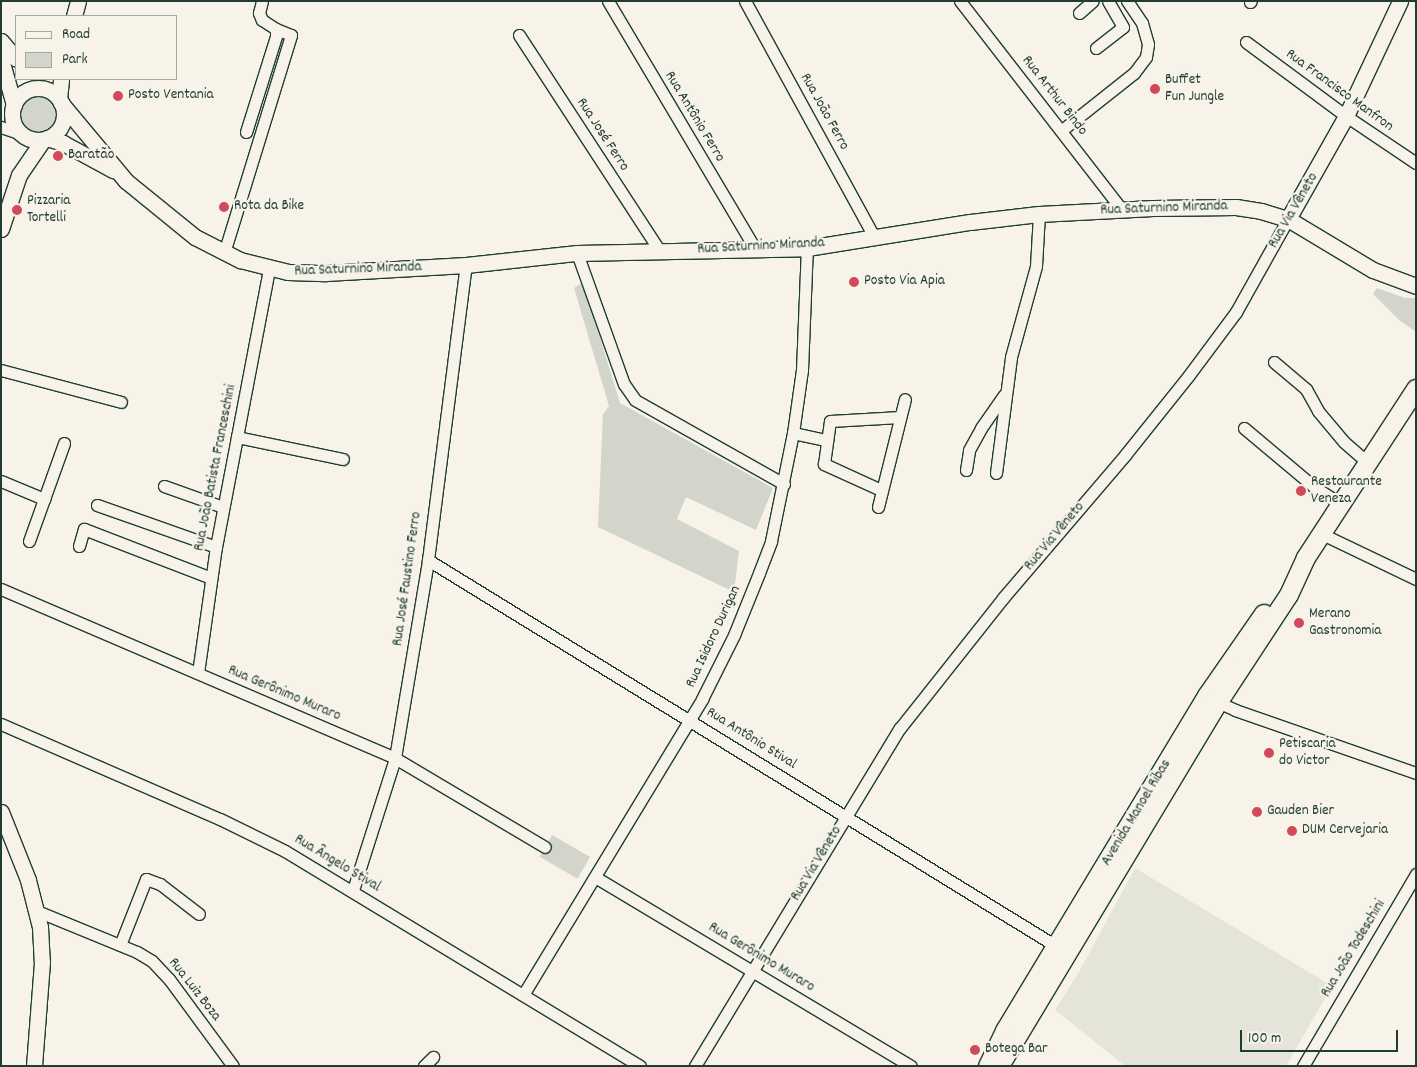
<!DOCTYPE html>
<meta charset="utf-8">
<style>
body{margin:0}
#map{position:relative;width:1417px;height:1067px;overflow:hidden;background:#f7f3e8;font-family:Dekko,sans-serif}
div>[style]{position:absolute}
[style*='--x']{left:calc(var(--x)*1px);top:calc(var(--y)*1px);width:calc(var(--w)*1px);rotate:calc(var(--a)*1deg)}
.built>*{inset:0;background:#e5e4d9}
.green>*{inset:0;background:#d3d5ca;transform-origin:0 0}
.round{border-radius:50%}
.roads{filter:drop-shadow(1px 0 #1f3d34) drop-shadow(-1px 0 #1f3d34) drop-shadow(0 1px #1f3d34) drop-shadow(0 -1px #1f3d34)}
.street>*{height:11px;margin:-5.5px;padding:0 5.5px;transform-origin:5.5px;border-radius:5.5px;background:#f7f3e8}
.secondary>*{height:15px;margin:-7.5px;padding:0 7.5px;transform-origin:7.5px;border-radius:7.5px;background:#f7f3e8}
.secondary>.ring{margin:-7.5px;padding:0;box-sizing:content-box;background:none;border:15px solid #f7f3e8;border-radius:50%}
.primary>*{height:18px;margin:-9px;padding:0 9px;transform-origin:9px;border-radius:9px;background:#f7f3e8}
.dots>*{width:14px;height:14px;translate:-50% -50%;box-sizing:border-box;border:2px solid #f7f3e8;border-radius:50%}
span{translate:-50% -50%;white-space:nowrap;text-align:center;line-height:1.15;-webkit-text-stroke:4.5px #f7f3e8;paint-order:stroke}
.poi-label{font-size:15px;color:#1f3d34}
.left{translate:0 -50%;text-align:left}
.street-label{font-size:15px;color:#1f3d34}
.frame{position:absolute;inset:0;border:2px solid #1f3d34;pointer-events:none}
.legend{position:absolute;left:15px;top:15px;width:162px;height:65px;box-sizing:border-box;background:#f7f3e8;border:1px solid #a1aaa0;margin:0;padding:6px 9px;list-style:none;font-size:15px;color:#1f3d34}
.legend li{display:flex;align-items:center;gap:10px;height:25px}
.legend b{width:25px;border:1px solid #a1aaa0}
.scale{position:absolute;left:1240px;top:1030px;width:158px;height:22px;box-sizing:border-box;border:2px solid #1f3d34;border-top:0;padding-left:6px;font-size:15px;line-height:18px;white-space:nowrap;color:#1f3d34;-webkit-text-stroke:4px #f7f3e8;paint-order:stroke}
</style>
<div id="map">
<div class="built">
<div style="clip-path:polygon(1135px 868px,1332px 986px,1286px 1066px,1125px 1066px,1055px 1010px,1079px 972px)"></div>
</div>
<div class="green">
<div class="round" style="left:17px;top:94px;width:42px;height:42px"></div>
<div style="clip-path:polygon(583px 282px,620px 403px,773px 488px,756px 530px,686px 497px,677px 519px,739px 551px,734px 592px,598px 527px,603px 414px,609px 406px,574px 288px)"></div>
<div style="clip-path:polygon(1377px 288px,1405px 298px,1416px 298px,1416px 332px,1399px 320px,1373px 294px)"></div>
<div style="left:552px;top:835px;width:44px;height:25px;rotate:30deg"></div>
</div>
<div class="roads">
<div class="street">
<div style="--x:608;--y:1;--w:288;--a:59.3"></div>
<div style="--x:745;--y:1;--w:270;--a:61.3"></div>
<div style="--x:960;--y:1;--w:264;--a:52.2"></div>
<div style="--x:1250;--y:2;--w:1;--a:-45"></div>
<div style="--x:1079;--y:13;--w:18;--a:-41"></div>
<div style="--x:519;--y:35;--w:258;--a:56.9"></div>
<div style="--x:1246;--y:42;--w:124;--a:36.5"></div>
<div style="--x:1346;--y:116;--w:84;--a:33.9"></div>
<div style="--x:1096;--y:48;--w:34;--a:-38"></div>
<div style="--x:1123;--y:27;--w:30;--a:-120"></div>
<div style="--x:1;--y:127;--w:21;--a:19"></div>
<div style="--x:1062;--y:130;--w:92;--a:-38.4"></div>
<div style="--x:1134;--y:73;--w:20;--a:-53"></div>
<div style="--x:1146;--y:57;--w:13;--a:-81"></div>
<div style="--x:1148;--y:44;--w:22;--a:-106"></div>
<div style="--x:1142;--y:23;--w:27;--a:-124"></div>
<div style="--x:246;--y:132;--w:101;--a:-72.6"></div>
<div style="--x:276;--y:36;--w:7;--a:-90"></div>
<div style="--x:276;--y:29;--w:17;--a:-147"></div>
<div style="--x:262;--y:20;--w:8;--a:-113"></div>
<div style="--x:259;--y:13;--w:12;--a:-76"></div>
<div style="--x:224;--y:253;--w:228;--a:-72.9"></div>
<div style="--x:291;--y:35;--w:16;--a:-158"></div>
<div style="--x:577;--y:253;--w:139;--a:70.3"></div>
<div style="--x:624;--y:384;--w:19;--a:55"></div>
<div style="--x:635;--y:400;--w:171;--a:29.4"></div>
<div style="--x:1274;--y:362;--w:42;--a:40.2"></div>
<div style="--x:1306;--y:389;--w:25;--a:61"></div>
<div style="--x:1318;--y:411;--w:40;--a:50"></div>
<div style="--x:1344;--y:442;--w:32;--a:41"></div>
<div style="--x:1;--y:370;--w:124;--a:14.9"></div>
<div style="--x:1244;--y:428;--w:90;--a:40"></div>
<div style="--x:1313;--y:486;--w:33;--a:33"></div>
<div style="--x:793;--y:433;--w:35;--a:12"></div>
<div style="--x:237;--y:437;--w:108;--a:11.7"></div>
<div style="--x:966;--y:470;--w:20;--a:-81"></div>
<div style="--x:969;--y:450;--w:25;--a:-61"></div>
<div style="--x:981;--y:428;--w:40;--a:-55.1"></div>
<div style="--x:996;--y:473;--w:117;--a:-82.6"></div>
<div style="--x:1011;--y:357;--w:94;--a:-74.6"></div>
<div style="--x:1036;--y:266;--w:52;--a:-86.7"></div>
<div style="--x:1;--y:481;--w:47;--a:22.7"></div>
<div style="--x:164;--y:486;--w:63;--a:19.6"></div>
<div style="--x:881;--y:490;--w:63;--a:-155.5"></div>
<div style="--x:824;--y:464;--w:43;--a:-82.1"></div>
<div style="--x:830;--y:421;--w:70;--a:-3.3"></div>
<div style="--x:97;--y:505;--w:126;--a:19.4"></div>
<div style="--x:878;--y:507;--w:111;--a:-76"></div>
<div style="--x:1322;--y:534;--w:104;--a:25.6"></div>
<div style="--x:29;--y:541;--w:104;--a:-70.3"></div>
<div style="--x:79;--y:546;--w:18;--a:-74"></div>
<div style="--x:84;--y:529;--w:136;--a:21.1"></div>
<div style="--x:428;--y:560;--w:737;--a:31.58"></div>
<div style="--x:1;--y:589;--w:429;--a:23.2"></div>
<div style="--x:395;--y:758;--w:174;--a:30.7"></div>
<div style="--x:198;--y:673;--w:127;--a:-81.9"></div>
<div style="--x:216;--y:547;--w:284;--a:-79.2"></div>
<div style="--x:1213;--y:700;--w:24;--a:24"></div>
<div style="--x:1235;--y:710;--w:192;--a:19.2"></div>
<div style="--x:1;--y:724;--w:239;--a:23.5"></div>
<div style="--x:220;--y:819;--w:72;--a:26.2"></div>
<div style="--x:285;--y:851;--w:415;--a:31.2"></div>
<div style="--x:595;--y:877;--w:368;--a:30.9"></div>
<div style="--x:353;--y:890;--w:139;--a:-72.3"></div>
<div style="--x:395;--y:758;--w:201;--a:-80.5"></div>
<div style="--x:428;--y:560;--w:297;--a:-82.7"></div>
<div style="--x:37;--y:911;--w:108;--a:22.3"></div>
<div style="--x:137;--y:952;--w:17;--a:31"></div>
<div style="--x:152;--y:961;--w:25;--a:47"></div>
<div style="--x:169;--y:979;--w:108;--a:53.7"></div>
<div style="--x:120;--y:945;--w:71;--a:-68.5"></div>
<div style="--x:146;--y:879;--w:15;--a:20"></div>
<div style="--x:160;--y:884;--w:49;--a:37.6"></div>
<div style="--x:523;--y:995;--w:346;--a:-58.8"></div>
<div style="--x:702;--y:699;--w:72;--a:-63.4"></div>
<div style="--x:734;--y:635;--w:67;--a:-68"></div>
<div style="--x:759;--y:573;--w:34;--a:-69"></div>
<div style="--x:771;--y:541;--w:110;--a:-78.5"></div>
<div style="--x:793;--y:433;--w:64;--a:-81.9"></div>
<div style="--x:802;--y:370;--w:122;--a:-87.7"></div>
<div style="--x:424;--y:1066;--w:13;--a:-45"></div>
<div style="--x:695;--y:1066;--w:395;--a:-58.8"></div>
<div style="--x:900;--y:728;--w:166;--a:-51.6"></div>
<div style="--x:1003;--y:598;--w:188;--a:-49.5"></div>
<div style="--x:1125;--y:455;--w:102;--a:-51.3"></div>
<div style="--x:1189;--y:375;--w:79;--a:-53.3"></div>
<div style="--x:1236;--y:312;--w:107;--a:-60.8"></div>
<div style="--x:1303;--y:1066;--w:223;--a:-59.5"></div>
</div>
<div class="secondary">
<div style="--x:74;--y:16;--w:16;--a:-75"></div>
<div style="--x:1;--y:41;--w:23;--a:50"></div>
<div style="--x:1;--y:59;--w:48;--a:74.2"></div>
<div class="ring" style="left:12px;top:88px;width:37px;height:37px"></div>
<div style="--x:59;--y:99;--w:20;--a:-84"></div>
<div style="--x:61;--y:103;--w:102;--a:50.2"></div>
<div style="--x:126;--y:181;--w:89;--a:39.1"></div>
<div style="--x:195;--y:237;--w:51;--a:27.1"></div>
<div style="--x:240;--y:260;--w:49;--a:14"></div>
<div style="--x:288;--y:272;--w:38;--a:2"></div>
<div style="--x:326;--y:273;--w:140;--a:-3.3"></div>
<div style="--x:466;--y:265;--w:112;--a:-6.2"></div>
<div style="--x:577;--y:253;--w:230;--a:-1.2"></div>
<div style="--x:807;--y:248;--w:165;--a:-9.1"></div>
<div style="--x:970;--y:222;--w:69;--a:-6.6"></div>
<div style="--x:1039;--y:214;--w:114;--a:-3"></div>
<div style="--x:1153;--y:208;--w:83;--a:-0.7"></div>
<div style="--x:1236;--y:207;--w:25;--a:9"></div>
<div style="--x:1261;--y:211;--w:28;--a:17"></div>
<div style="--x:1288;--y:219;--w:99;--a:31"></div>
<div style="--x:1373;--y:270;--w:46;--a:20.4"></div>
<div style="--x:47;--y:138;--w:17;--a:17"></div>
<div style="--x:63;--y:143;--w:57;--a:28.4"></div>
<div style="--x:1288;--y:219;--w:118;--a:-60.6"></div>
<div style="--x:1346;--y:116;--w:127;--a:-64.8"></div>
<div style="--x:1;--y:229;--w:57;--a:-71.6"></div>
<div style="--x:19;--y:175;--w:42;--a:-55.6"></div>
<div style="--x:1;--y:812;--w:73;--a:68.3"></div>
<div style="--x:28;--y:880;--w:49;--a:75.7"></div>
<div style="--x:40;--y:927;--w:35;--a:87"></div>
<div style="--x:42;--y:962;--w:104;--a:94.4"></div>
</div>
<div class="primary">
<div style="--x:988;--y:1066;--w:39;--a:-64"></div>
<div style="--x:1005;--y:1031;--w:391;--a:-58.9"></div>
<div style="--x:1207;--y:696;--w:100;--a:-55.2"></div>
<div style="--x:1000;--y:1066;--w:423;--a:-59"></div>
<div style="--x:1218;--y:703;--w:129;--a:-56.7"></div>
<div style="--x:1289;--y:595;--w:41;--a:-65.3"></div>
<div style="--x:1306;--y:558;--w:202;--a:-56.9"></div>
</div>
</div>
<div class="dots">
<div style="left:1155px;top:89px;background:#d1495b"></div>
<div style="left:118px;top:96px;background:#d1495b"></div>
<div style="left:58px;top:156px;background:#d1495b"></div>
<div style="left:224px;top:207px;background:#d1495b"></div>
<div style="left:17px;top:210px;background:#d1495b"></div>
<div style="left:854px;top:282px;background:#d1495b"></div>
<div style="left:1301px;top:491px;background:#d1495b"></div>
<div style="left:1299px;top:623px;background:#d1495b"></div>
<div style="left:1269px;top:753px;background:#d1495b"></div>
<div style="left:1257px;top:812px;background:#d1495b"></div>
<div style="left:1292px;top:831px;background:#d1495b"></div>
<div style="left:975px;top:1050px;background:#d1495b"></div>
</div>
<div class="poi-label">
<span class="left" style="left:1165px;top:89px">Buffet<br>Fun Jungle</span>
<span class="left" style="left:128px;top:96px">Posto Ventania</span>
<span class="left" style="left:68px;top:156px">Baratão</span>
<span class="left" style="left:27px;top:210px">Pizzaria<br>Tortelli</span>
<span class="left" style="left:234px;top:207px">Rota da Bike</span>
<span class="left" style="left:864px;top:282px">Posto Via Apia</span>
<span class="left" style="left:1311px;top:491px">Restaurante<br>Veneza</span>
<span class="left" style="left:1309px;top:623px">Merano<br>Gastronomia</span>
<span class="left" style="left:1279px;top:753px">Petiscaria<br>do Victor</span>
<span class="left" style="left:1267px;top:812px">Gauden Bier</span>
<span class="left" style="left:1302px;top:831px">DUM Cervejaria</span>
<span class="left" style="left:985px;top:1050px">Botega Bar</span>
</div>
<div class="street-label">
<span style="left:1339px;top:91px;rotate:36deg">Rua Francisco Manfron</span>
<span style="left:1054px;top:96px;rotate:52deg">Rua Arthur Bindo</span>
<span style="left:824px;top:112px;rotate:61deg">Rua João Ferro</span>
<span style="left:694px;top:117px;rotate:59deg">Rua Antônio Ferro</span>
<span style="left:602px;top:135px;rotate:57deg">Rua José Ferro</span>
<span style="left:1164px;top:209px;rotate:-2deg">Rua Saturnino Miranda</span>
<span style="left:1294px;top:211px;rotate:-60deg">Rua Via Vêneto</span>
<span style="left:761px;top:247px;rotate:-3deg">Rua Saturnino Miranda</span>
<span style="left:358px;top:270px;rotate:-2deg">Rua Saturnino Miranda</span>
<span style="left:216px;top:468px;rotate:-79deg">Rua João Batista Franceschini</span>
<span style="left:1055px;top:537px;rotate:-50deg">Rua Via Vêneto</span>
<span style="left:408px;top:579px;rotate:-82deg">Rua José Faustino Ferro</span>
<span style="left:714px;top:637px;rotate:-65deg">Rua Isidoro Durigan</span>
<span style="left:284px;top:694px;rotate:23deg">Rua Gerônimo Muraro</span>
<span style="left:751px;top:739px;rotate:32deg">Rua Antônio Stival</span>
<span style="left:1137px;top:813px;rotate:-59deg">Avenida Manoel Ribas</span>
<span style="left:337px;top:864px;rotate:31deg">Rua Ângelo Stival</span>
<span style="left:817px;top:864px;rotate:-59deg">Rua Via Vêneto</span>
<span style="left:1354px;top:949px;rotate:-59deg">Rua João Todeschini</span>
<span style="left:761px;top:958px;rotate:31deg">Rua Gerônimo Muraro</span>
<span style="left:194px;top:990px;rotate:52deg">Rua Luiz Boza</span>
</div>
<div class="frame"></div>
<ul class="legend">
<li><b style="height:6px;background:#f7f3e8"></b>Road</li>
<li><b style="height:14px;background:#d3d5ca"></b>Park</li>
</ul>
<div class="scale">100 m</div>
</div>
